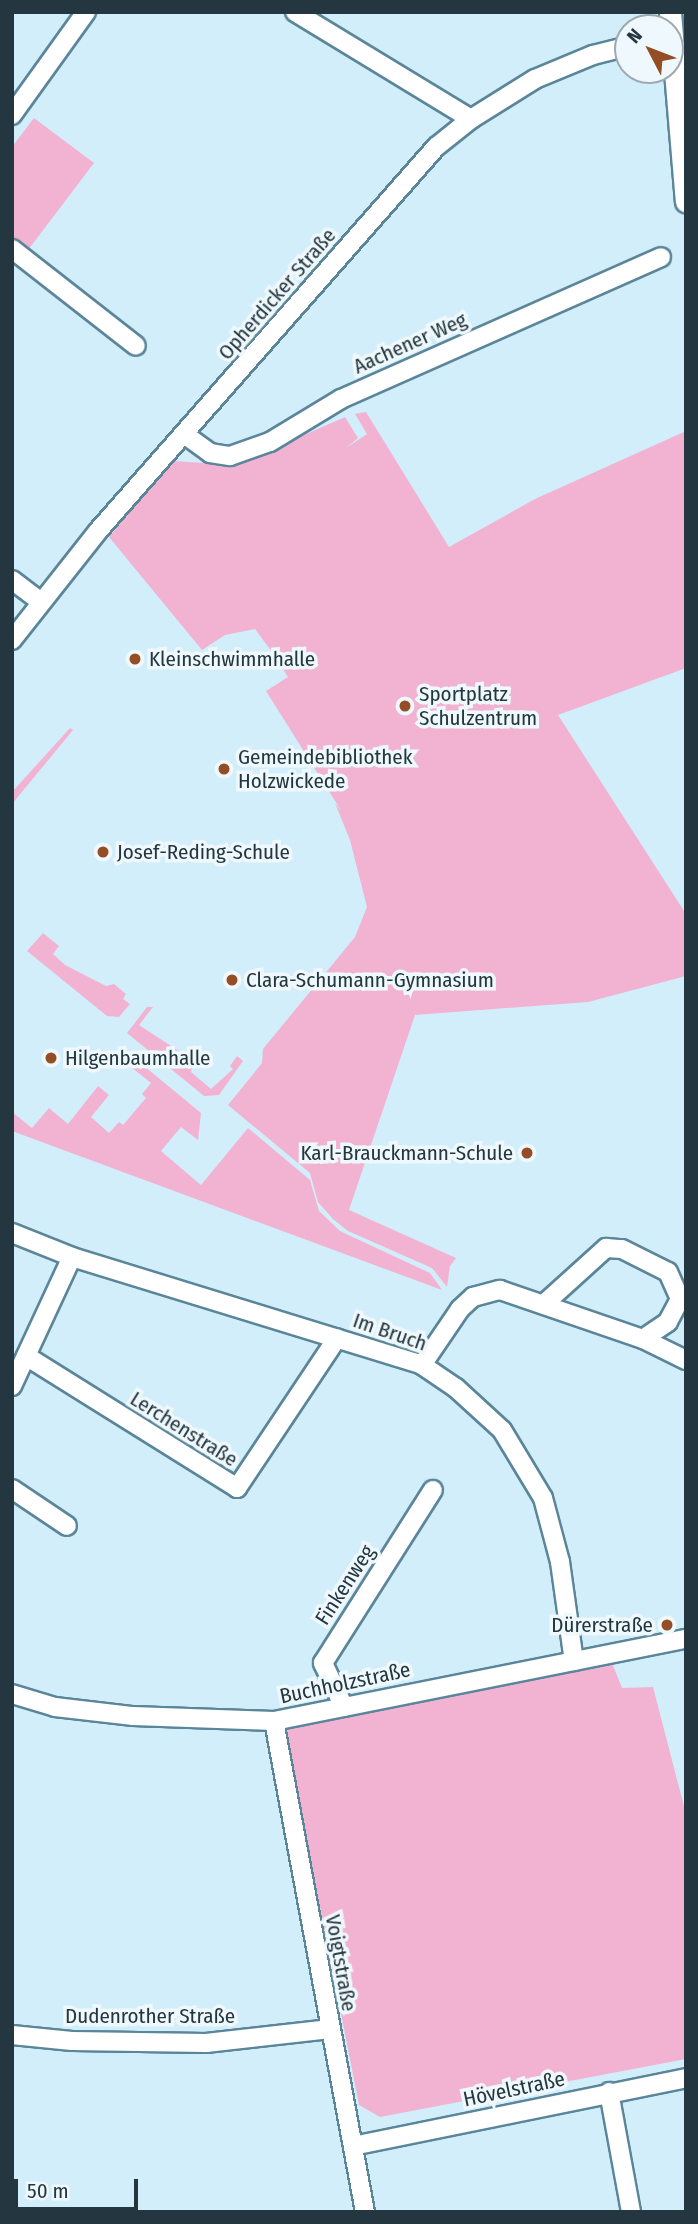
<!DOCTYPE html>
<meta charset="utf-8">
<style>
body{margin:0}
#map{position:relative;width:698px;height:2224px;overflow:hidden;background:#d2eefb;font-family:"Fira Sans Condensed",sans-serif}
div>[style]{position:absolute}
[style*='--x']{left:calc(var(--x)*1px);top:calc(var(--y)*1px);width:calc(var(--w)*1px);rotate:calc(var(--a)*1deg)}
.green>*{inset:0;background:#f1b3d1}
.roads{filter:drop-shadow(2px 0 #5b869a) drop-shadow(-2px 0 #5b869a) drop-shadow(0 2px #5b869a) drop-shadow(0 -2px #5b869a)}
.minor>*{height:18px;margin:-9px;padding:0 9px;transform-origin:9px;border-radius:9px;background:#fff}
.tertiary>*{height:21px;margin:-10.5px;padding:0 10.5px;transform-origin:10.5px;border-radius:10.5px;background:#fff}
.dots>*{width:19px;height:19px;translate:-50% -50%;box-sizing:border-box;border:4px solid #eff8fc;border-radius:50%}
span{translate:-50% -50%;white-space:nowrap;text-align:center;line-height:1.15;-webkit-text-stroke:7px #eff8fc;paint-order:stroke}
.street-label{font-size:21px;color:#24363f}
.poi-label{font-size:21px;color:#24363f}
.left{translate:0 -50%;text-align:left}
.right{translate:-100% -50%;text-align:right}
.frame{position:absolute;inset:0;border:14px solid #24363f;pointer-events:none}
.north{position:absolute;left:614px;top:14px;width:70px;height:70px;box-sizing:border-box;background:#eff8fc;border:2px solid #9eaab0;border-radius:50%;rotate:312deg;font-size:19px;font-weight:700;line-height:28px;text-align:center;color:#24363f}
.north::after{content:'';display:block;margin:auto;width:24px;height:32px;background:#944e25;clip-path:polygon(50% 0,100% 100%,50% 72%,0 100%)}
.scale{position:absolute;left:14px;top:2179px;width:124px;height:32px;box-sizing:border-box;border:4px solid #24363f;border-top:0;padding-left:9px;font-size:21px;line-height:24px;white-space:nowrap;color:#24363f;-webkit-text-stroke:5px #eff8fc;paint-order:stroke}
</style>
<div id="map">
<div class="green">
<div style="clip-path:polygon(34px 118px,94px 163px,28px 250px,12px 238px,12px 147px)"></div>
<div style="clip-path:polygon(366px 412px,449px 547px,535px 499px,686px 431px,686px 668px,558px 715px,686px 914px,686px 976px,588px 1002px,415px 1015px,349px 1210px,456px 1258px,450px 1266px,447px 1287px,432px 1268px,348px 1231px,333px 1219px,318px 1202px,310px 1173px,228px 1105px,262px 1063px,263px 1049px,355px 937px,367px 907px,350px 840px,335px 803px,342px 812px,266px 691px,288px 677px,272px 652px,255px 629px,225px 635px,202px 650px,109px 537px,173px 461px,236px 465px,345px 417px,358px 438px,346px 448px,367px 434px,355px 414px)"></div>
<div style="clip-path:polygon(70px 728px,73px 730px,12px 804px,12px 792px)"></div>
<div style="clip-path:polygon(43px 933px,59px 946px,53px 954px,65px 965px,106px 986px,114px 984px,126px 994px,123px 999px,130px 1004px,119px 1017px,107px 1016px,27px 951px)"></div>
<div style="clip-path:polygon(147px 1007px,153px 1007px,139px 1025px,194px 1061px,191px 1072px,211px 1089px,233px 1069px,230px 1066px,237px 1056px,243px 1061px,219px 1095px,204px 1096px,127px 1033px)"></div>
<div style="clip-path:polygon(127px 1052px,201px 1113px,198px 1140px,181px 1127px,161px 1151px,201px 1185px,248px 1128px,310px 1180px,319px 1211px,340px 1231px,430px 1273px,442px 1290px,12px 1131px,12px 1112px,32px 1128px,49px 1108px,68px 1124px,98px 1086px,109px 1095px,91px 1117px,109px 1133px,119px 1122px,123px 1125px,146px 1098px,142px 1094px,151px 1083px,121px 1059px)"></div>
<div style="clip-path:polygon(610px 1658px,622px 1688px,653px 1687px,686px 1814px,686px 2059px,380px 2117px,359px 2105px,285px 1729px)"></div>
</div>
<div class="roads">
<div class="minor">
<div style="--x:295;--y:12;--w:206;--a:31.3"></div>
<div style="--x:12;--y:115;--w:127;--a:-54.3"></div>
<div style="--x:12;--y:249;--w:157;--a:38"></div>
<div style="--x:184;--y:434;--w:32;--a:36"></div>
<div style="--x:210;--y:453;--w:20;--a:9"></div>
<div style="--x:230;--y:456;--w:42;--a:-19.3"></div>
<div style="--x:270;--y:442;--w:83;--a:-31.2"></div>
<div style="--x:341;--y:399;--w:350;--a:-23.9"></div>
<div style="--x:12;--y:580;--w:35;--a:37"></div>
<div style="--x:12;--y:640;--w:139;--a:-51.7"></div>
<div style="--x:98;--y:531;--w:512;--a:-48.65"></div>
<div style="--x:436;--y:147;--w:45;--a:-38.7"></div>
<div style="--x:471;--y:119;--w:75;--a:-32"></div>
<div style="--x:535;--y:79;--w:63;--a:-22.5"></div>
<div style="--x:593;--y:55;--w:36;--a:-14"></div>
<div style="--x:12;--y:1233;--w:65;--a:21.8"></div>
<div style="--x:72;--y:1257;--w:366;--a:17.1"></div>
<div style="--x:422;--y:1365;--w:41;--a:34.1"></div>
<div style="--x:456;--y:1388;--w:62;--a:42.4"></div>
<div style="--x:502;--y:1430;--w:79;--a:58.9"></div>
<div style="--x:543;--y:1498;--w:66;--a:75.1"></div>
<div style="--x:560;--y:1562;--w:100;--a:82"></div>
<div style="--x:544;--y:1304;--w:84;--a:-42.1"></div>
<div style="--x:606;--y:1248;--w:16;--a:4"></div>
<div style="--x:622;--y:1249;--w:51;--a:26.6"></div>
<div style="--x:668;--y:1272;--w:30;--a:66"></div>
<div style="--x:680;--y:1299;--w:26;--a:118"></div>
<div style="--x:668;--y:1322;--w:30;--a:146"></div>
<div style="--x:26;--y:1356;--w:249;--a:32"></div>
<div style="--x:237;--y:1488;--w:180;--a:-56.3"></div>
<div style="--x:422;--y:1365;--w:68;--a:-55.8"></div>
<div style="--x:460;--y:1309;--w:18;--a:-43"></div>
<div style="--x:473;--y:1297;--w:28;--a:-15"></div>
<div style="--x:500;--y:1290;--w:151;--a:18.9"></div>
<div style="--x:643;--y:1339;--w:48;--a:26"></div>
<div style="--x:12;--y:1386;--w:142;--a:-65.1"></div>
<div style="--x:12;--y:1489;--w:66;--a:33.9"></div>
<div style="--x:12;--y:1694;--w:45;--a:16.8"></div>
<div style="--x:55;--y:1707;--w:79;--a:6.6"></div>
<div style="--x:133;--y:1716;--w:141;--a:2"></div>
<div style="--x:274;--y:1721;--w:420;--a:-11.3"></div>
<div style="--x:344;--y:1707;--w:49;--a:-115.5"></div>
<div style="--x:323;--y:1663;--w:205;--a:-57.6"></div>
<div style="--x:274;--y:1721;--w:499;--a:79.5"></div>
<div style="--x:12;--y:2035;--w:60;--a:5.7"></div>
<div style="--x:72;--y:2041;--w:134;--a:0.9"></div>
<div style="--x:206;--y:2043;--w:125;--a:-6.4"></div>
<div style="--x:609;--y:2092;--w:122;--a:79.6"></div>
<div style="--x:353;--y:2146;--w:340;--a:-11.5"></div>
</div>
<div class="tertiary">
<div style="--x:670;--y:12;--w:190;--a:85.2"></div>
</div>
</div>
<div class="dots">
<div style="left:135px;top:659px;background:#944e25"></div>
<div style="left:405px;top:706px;background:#944e25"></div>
<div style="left:224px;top:769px;background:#944e25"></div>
<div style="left:103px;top:852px;background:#944e25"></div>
<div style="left:232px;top:980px;background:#944e25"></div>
<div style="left:51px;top:1058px;background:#944e25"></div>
<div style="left:527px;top:1153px;background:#944e25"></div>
<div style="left:667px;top:1625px;background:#944e25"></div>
</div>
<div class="street-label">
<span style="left:277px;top:294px;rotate:-49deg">Opherdicker Straße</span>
<span style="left:410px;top:343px;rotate:-24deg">Aachener Weg</span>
<span style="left:390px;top:1332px;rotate:19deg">Im Bruch</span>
<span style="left:184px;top:1429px;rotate:32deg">Lerchenstraße</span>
<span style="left:345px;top:1585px;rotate:-57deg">Finkenweg</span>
<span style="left:345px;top:1683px;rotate:-12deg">Buchholzstraße</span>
<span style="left:341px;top:1963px;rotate:80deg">Voigtstraße</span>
<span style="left:150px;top:2016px">Dudenrother Straße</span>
<span style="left:514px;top:2089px;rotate:-12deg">Hövelstraße</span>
</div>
<div class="poi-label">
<span class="left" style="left:149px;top:659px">Kleinschwimmhalle</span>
<span class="left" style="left:419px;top:706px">Sportplatz<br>Schulzentrum</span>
<span class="left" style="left:238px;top:769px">Gemeindebibliothek<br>Holzwickede</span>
<span class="left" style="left:117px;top:852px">Josef-Reding-Schule</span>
<span class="left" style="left:246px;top:980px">Clara-Schumann-Gymnasium</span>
<span class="left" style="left:65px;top:1058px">Hilgenbaumhalle</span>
<span class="right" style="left:513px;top:1153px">Karl-Brauckmann-Schule</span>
<span class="right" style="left:653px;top:1625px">Dürerstraße</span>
</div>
<div class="frame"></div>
<div class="north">N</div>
<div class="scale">50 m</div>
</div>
